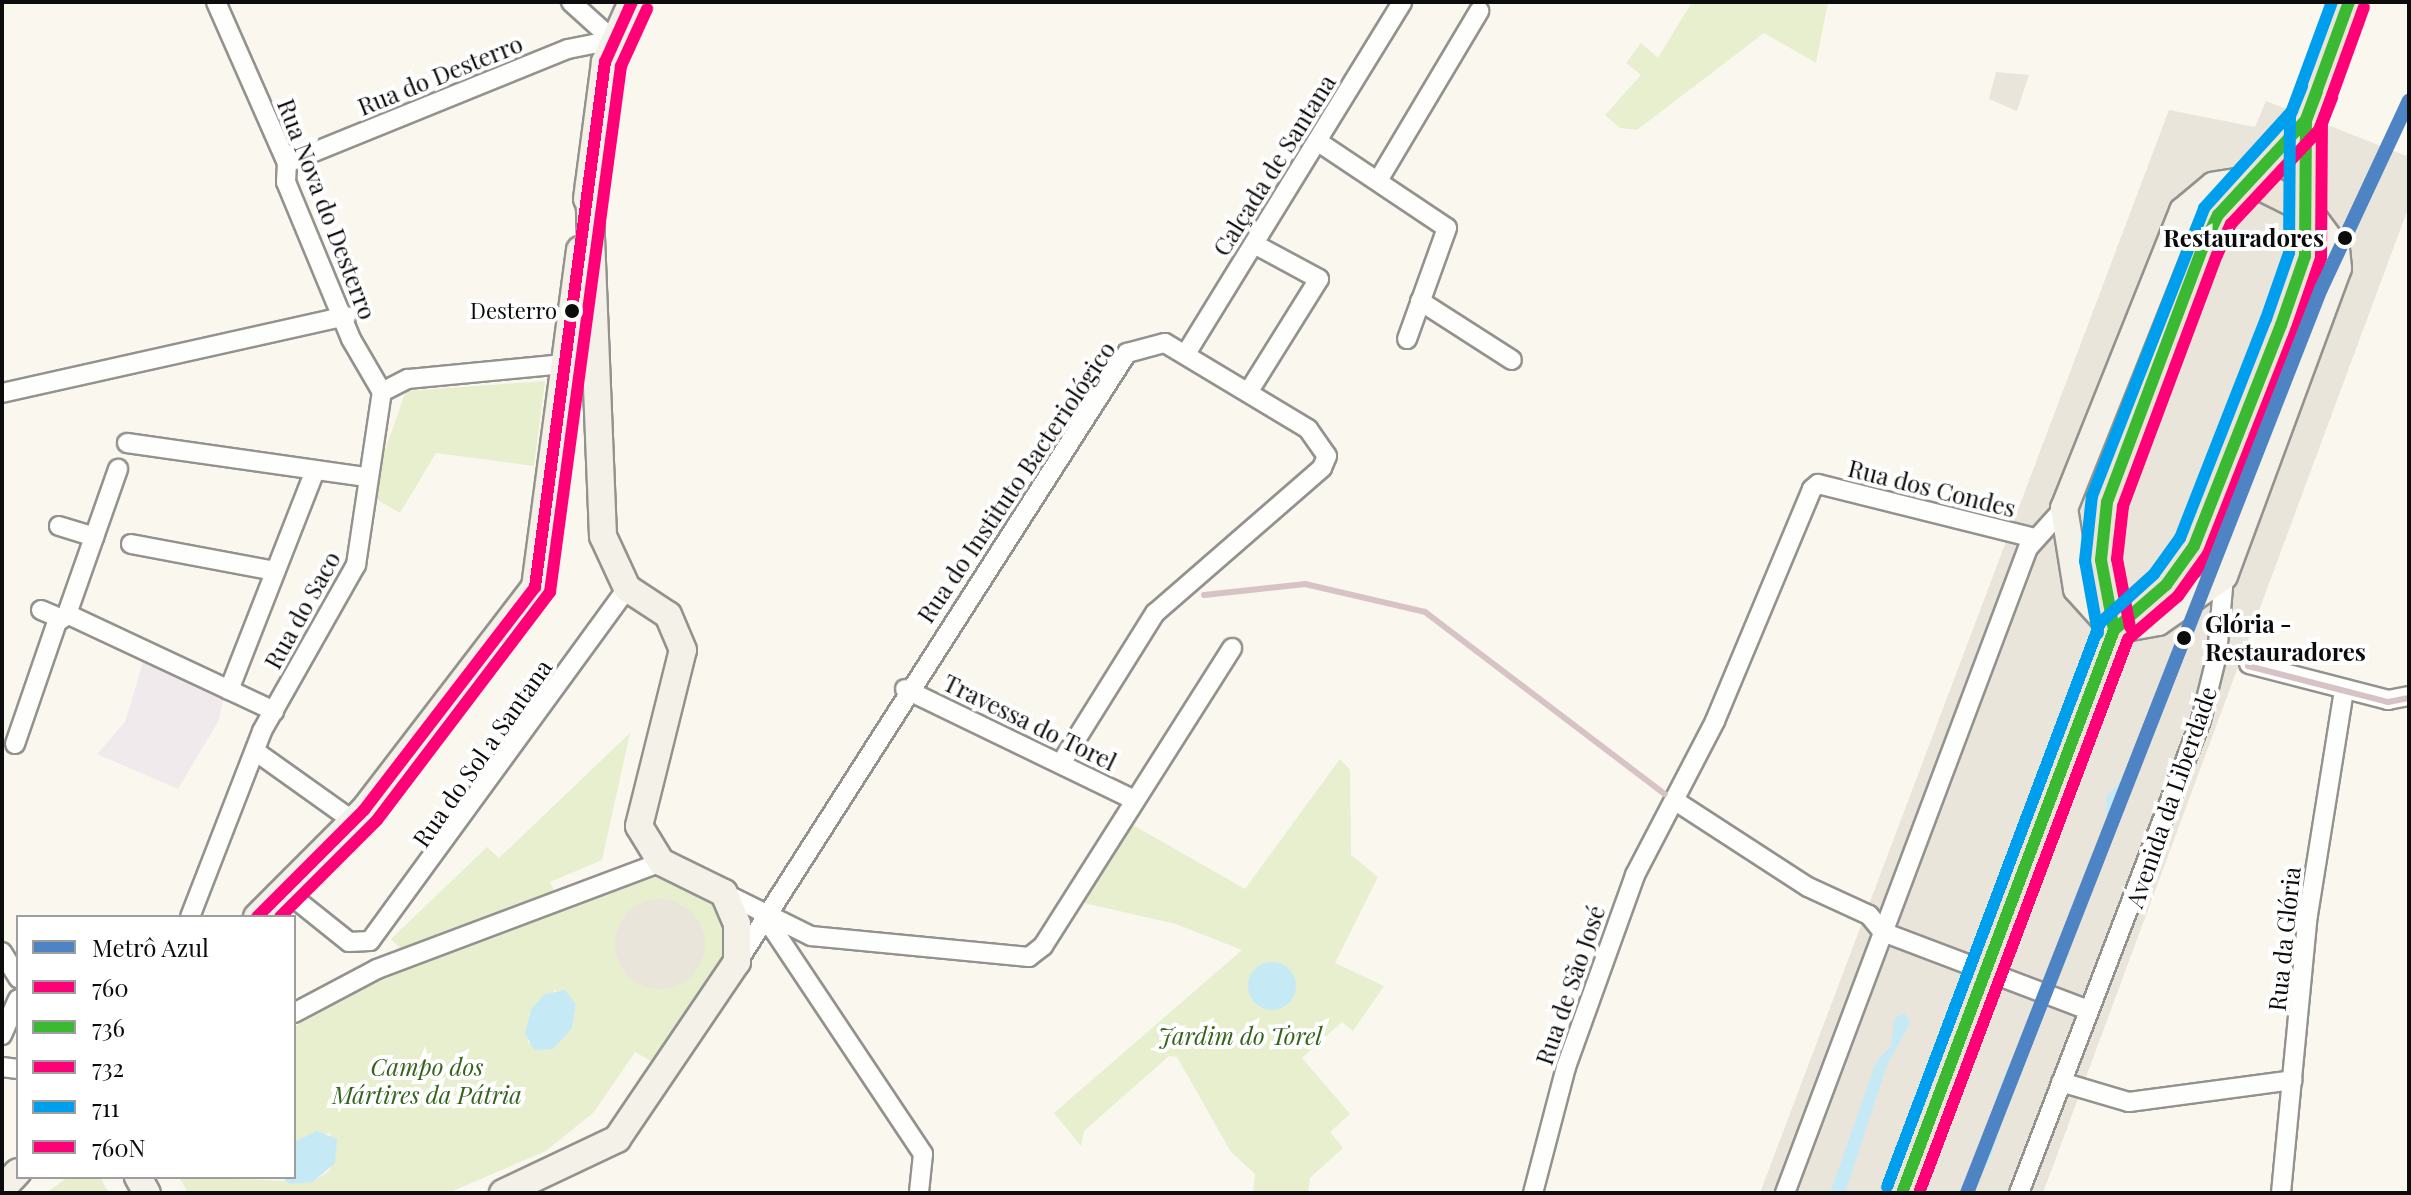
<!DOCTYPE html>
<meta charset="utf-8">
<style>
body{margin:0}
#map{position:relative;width:2411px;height:1195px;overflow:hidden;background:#faf7ef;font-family:"Playfair Display",serif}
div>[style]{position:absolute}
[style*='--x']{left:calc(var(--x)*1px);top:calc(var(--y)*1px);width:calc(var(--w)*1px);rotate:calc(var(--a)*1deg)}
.industrial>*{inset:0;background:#f0eaed}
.green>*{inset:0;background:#e7efcf}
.plaza>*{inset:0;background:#eae5da}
.round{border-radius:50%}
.water>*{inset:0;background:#c5eaf5}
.roads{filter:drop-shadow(2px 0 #93928e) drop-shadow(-2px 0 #93928e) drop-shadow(0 2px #93928e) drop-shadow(0 -2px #93928e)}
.street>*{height:18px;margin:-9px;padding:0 9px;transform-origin:9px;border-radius:9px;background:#fefefd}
.secondary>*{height:26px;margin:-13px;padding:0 13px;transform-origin:13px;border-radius:13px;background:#f4f1e8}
.primary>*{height:28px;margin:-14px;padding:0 14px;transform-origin:14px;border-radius:14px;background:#ece4d7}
.rail>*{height:6px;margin:-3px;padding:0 3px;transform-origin:3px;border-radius:3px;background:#d7c3c5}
.bus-1>*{height:12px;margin:-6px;padding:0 6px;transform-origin:6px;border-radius:6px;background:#f07}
.bus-2>*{height:12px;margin:-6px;padding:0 6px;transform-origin:6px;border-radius:6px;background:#3cb932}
.bus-3>*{height:12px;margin:-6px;padding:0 6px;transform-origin:6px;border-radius:6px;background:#f07}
.bus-4>*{height:12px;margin:-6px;padding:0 6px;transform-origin:6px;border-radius:6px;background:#009fee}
.bus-5>*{height:12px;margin:-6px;padding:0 6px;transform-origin:6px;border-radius:6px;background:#f07}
.metro-1>*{height:14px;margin:-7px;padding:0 7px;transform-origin:7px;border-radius:7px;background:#4e84c4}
.dots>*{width:22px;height:22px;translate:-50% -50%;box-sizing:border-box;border:4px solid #fff;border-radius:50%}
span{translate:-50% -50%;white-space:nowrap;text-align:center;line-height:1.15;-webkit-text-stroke:8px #fff;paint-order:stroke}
.bus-label{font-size:22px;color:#0c0c0c}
.right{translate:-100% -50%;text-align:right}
.street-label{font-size:24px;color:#0c0c0c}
.stop-label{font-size:24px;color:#0c0c0c;font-weight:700}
.left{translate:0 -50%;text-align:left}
.park-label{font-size:24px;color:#34641b;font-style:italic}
.frame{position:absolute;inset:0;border:4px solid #0c0c0c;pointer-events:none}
.legend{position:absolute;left:16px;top:915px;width:280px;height:264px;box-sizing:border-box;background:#fff;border:2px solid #9e9e9e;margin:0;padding:10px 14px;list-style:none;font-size:24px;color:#0c0c0c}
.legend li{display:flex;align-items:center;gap:16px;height:40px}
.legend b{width:40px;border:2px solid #9e9e9e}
</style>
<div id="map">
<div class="industrial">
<div style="clip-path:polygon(144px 659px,224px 695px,219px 720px,178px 789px,97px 754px,125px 722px)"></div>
</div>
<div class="green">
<div style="clip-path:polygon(1692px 2px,1828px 2px,1816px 63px,1764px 33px,1637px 130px,1620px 128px,1605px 115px,1641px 75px,1626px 63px,1641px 43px,1658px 58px)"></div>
<div style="clip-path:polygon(545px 381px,534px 466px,436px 453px,400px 513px,369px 495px,406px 391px)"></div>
<div style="clip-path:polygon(evenodd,630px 733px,602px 860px,550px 882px,555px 892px,607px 871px,612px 886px,654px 871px,688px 877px,725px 911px,732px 961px,651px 1061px,635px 1052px,594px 1112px,546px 1151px,448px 1193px,188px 1193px,179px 1177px,313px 1182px,330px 1170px,330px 1133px,294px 1142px,294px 1027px,414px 962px,391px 939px,487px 847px,499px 858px,630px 733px,682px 904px,703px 928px,618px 959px,615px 941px,682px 904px,630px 733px,555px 990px,576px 1005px,572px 1028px,528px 1043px,529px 1013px,555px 990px)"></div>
<div style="clip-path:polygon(1340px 759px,1350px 770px,1351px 855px,1378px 877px,1335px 963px,1384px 986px,1353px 1031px,1342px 1022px,1302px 1058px,1350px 1114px,1330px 1132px,1343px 1148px,1310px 1178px,1308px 1193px,1253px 1193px,1255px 1174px,1231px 1152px,1177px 1057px,1169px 1056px,1084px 1131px,1081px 1146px,1054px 1113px,1242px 950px,1176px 924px,1084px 903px,1131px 824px,1245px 889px)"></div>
<div style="clip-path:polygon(68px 1177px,100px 1177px,109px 1193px,46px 1193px)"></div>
</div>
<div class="plaza">
<div style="clip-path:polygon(1996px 72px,2029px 75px,2017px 111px,1989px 99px)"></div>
<div style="clip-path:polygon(2266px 101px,2409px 157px,2409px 206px,2043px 1193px,1760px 1193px,2169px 110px,2255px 127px)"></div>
<div class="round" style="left:615px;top:899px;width:90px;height:90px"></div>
</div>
<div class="water">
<div style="clip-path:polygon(2124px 778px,2125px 804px,2107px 822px,2106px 797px)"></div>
<div class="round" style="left:1248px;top:962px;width:48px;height:48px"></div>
<div style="clip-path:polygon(565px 990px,576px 1005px,572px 1028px,553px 1049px,534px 1050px,525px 1033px,531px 1009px,545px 994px)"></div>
<div style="clip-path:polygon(1905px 1013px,1910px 1023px,1887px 1065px,1848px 1184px,1844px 1193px,1830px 1193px,1876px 1062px,1891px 1046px,1894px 1018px)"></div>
<div style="clip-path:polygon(2023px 1053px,1992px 1154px,1973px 1193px,1961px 1193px,2010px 1062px)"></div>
<div style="clip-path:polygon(317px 1131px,337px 1139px,335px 1163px,313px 1182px,289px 1184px,282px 1177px,294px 1177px,294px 1142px)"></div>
</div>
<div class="roads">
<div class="street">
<div style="--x:216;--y:2;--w:176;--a:66.2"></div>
<div style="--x:287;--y:163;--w:19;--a:93"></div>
<div style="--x:286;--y:182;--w:170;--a:67.5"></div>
<div style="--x:351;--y:339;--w:61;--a:59.7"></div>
<div style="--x:571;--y:2;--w:57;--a:42.1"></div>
<div style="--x:1317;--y:141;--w:156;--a:33.8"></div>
<div style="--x:1447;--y:228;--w:118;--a:109.8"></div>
<div style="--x:287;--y:163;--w:303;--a:-22.1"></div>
<div style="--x:568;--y:49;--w:46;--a:-11.3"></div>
<div style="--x:1379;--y:179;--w:196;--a:-59.2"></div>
<div style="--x:1420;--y:301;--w:109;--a:32.7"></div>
<div style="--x:1187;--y:352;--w:411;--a:-58.4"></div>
<div style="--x:1249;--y:391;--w:132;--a:-58"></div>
<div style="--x:1319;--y:279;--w:74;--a:-151.7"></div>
<div style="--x:382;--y:392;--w:29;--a:-27"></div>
<div style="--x:408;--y:379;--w:158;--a:-5.5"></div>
<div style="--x:2;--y:393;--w:353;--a:-12.6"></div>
<div style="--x:127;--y:443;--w:240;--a:8.1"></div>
<div style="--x:59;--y:526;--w:37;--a:17"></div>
<div style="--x:131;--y:544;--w:147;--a:10.6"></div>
<div style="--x:41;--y:610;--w:23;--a:23"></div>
<div style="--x:67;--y:614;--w:229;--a:25.1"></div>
<div style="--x:67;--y:614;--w:154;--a:-70.6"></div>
<div style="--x:2249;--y:664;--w:144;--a:14.5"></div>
<div style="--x:2388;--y:700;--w:21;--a:-11"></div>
<div style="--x:905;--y:689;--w:253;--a:25.8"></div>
<div style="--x:229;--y:690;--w:236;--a:-68.6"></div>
<div style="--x:15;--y:744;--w:129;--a:-71"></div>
<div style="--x:57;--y:622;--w:13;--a:-39"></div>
<div style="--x:255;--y:751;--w:120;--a:35.5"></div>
<div style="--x:1677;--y:802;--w:156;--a:33"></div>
<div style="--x:1808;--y:887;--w:67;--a:24.7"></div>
<div style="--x:1869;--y:915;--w:22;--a:51"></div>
<div style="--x:1883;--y:932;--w:219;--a:20.8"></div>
<div style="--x:284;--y:890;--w:83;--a:38.7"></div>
<div style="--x:349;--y:942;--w:21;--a:-3"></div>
<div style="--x:370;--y:941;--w:437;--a:-53.9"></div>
<div style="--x:724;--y:893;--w:97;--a:26.3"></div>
<div style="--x:811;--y:936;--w:219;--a:5.5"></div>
<div style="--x:1029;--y:957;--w:18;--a:-38"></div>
<div style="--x:1043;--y:946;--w:353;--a:-57.6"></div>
<div style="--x:190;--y:917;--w:199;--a:-68.8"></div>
<div style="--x:262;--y:731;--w:191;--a:-60.5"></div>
<div style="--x:356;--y:565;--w:175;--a:-81.5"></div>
<div style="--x:765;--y:917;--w:285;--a:56.3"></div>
<div style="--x:923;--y:1154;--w:39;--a:96"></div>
<div style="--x:2;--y:952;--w:31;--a:58"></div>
<div style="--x:738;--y:961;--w:722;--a:-57.39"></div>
<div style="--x:1127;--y:353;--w:39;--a:-15"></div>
<div style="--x:1165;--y:343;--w:167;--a:31"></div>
<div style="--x:1308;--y:429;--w:33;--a:55"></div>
<div style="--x:1327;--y:456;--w:13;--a:113"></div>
<div style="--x:1322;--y:468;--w:221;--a:139"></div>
<div style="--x:1155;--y:613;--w:176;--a:122"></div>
<div style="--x:294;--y:1013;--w:94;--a:-27.9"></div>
<div style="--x:377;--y:969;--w:303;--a:-20.6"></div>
<div style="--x:2;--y:1035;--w:39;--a:-66"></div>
<div style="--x:2;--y:1067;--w:16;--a:7"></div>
<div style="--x:2061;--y:1082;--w:71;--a:16.4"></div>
<div style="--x:2129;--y:1102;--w:165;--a:-7.6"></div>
<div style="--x:1533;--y:1193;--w:130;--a:-75.3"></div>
<div style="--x:1566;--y:1067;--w:204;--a:-70.2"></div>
<div style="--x:1635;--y:875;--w:174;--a:-62.5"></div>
<div style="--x:1715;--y:721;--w:251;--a:-67.3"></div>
<div style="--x:1812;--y:489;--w:8;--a:-40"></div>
<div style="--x:1818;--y:484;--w:223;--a:14"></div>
<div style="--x:1785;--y:1193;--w:689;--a:-69.36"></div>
<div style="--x:2028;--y:548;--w:54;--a:-48"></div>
<div style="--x:2019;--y:1193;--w:507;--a:-68.95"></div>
<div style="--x:2201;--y:720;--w:67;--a:-76.2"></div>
<div style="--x:2217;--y:655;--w:79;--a:-84.9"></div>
<div style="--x:2281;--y:1193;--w:279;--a:-84.5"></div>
<div style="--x:2308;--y:915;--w:227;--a:-80.9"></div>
</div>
<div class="secondary">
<div style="--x:2249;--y:180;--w:36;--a:171"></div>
<div style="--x:2213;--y:186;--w:39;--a:140"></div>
<div style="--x:2183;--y:211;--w:320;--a:111.8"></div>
<div style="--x:2064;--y:508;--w:82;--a:80.9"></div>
<div style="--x:2077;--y:589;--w:55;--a:47.9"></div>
<div style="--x:2114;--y:630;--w:45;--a:-10.3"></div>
<div style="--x:2158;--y:622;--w:80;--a:-34.9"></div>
<div style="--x:2224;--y:576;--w:328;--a:-69.7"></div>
<div style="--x:2338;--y:268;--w:20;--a:-96"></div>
<div style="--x:2336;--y:248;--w:49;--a:-126.6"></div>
<div style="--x:587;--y:199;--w:138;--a:-82.5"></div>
<div style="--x:605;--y:62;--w:66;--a:-65.8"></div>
<div style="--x:257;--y:917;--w:151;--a:-45"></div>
<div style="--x:364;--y:810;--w:281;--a:-52.5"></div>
<div style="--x:535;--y:587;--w:340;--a:-82.4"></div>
<div style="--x:138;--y:1177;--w:18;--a:61"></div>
<div style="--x:2;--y:1189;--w:23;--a:-47"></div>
<div style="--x:503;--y:1193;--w:126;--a:-25.3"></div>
<div style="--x:617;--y:1139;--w:214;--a:-55.9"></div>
<div style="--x:737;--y:962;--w:38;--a:-90"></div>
<div style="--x:737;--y:924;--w:34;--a:-113"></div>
<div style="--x:724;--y:893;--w:70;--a:-153.8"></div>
<div style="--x:661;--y:862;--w:42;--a:-121.4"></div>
<div style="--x:639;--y:826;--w:181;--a:-76"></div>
<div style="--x:683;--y:650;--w:38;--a:-113"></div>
<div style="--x:668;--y:615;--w:49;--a:-146.6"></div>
<div style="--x:627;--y:588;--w:57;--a:-114.8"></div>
<div style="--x:603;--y:536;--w:351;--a:-92.3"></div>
</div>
<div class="primary">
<div style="--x:2249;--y:180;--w:65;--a:26.6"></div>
<div style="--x:2114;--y:630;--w:71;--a:-100.5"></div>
<div style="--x:2101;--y:560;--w:58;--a:-84.1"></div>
<div style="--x:2107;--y:502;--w:270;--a:-69.4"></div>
<div style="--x:2202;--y:249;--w:38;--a:-65"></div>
<div style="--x:2218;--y:215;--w:129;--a:-47.2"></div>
<div style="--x:1902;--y:1193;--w:602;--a:-69.37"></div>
<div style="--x:2114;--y:630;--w:69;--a:-40.9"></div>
<div style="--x:2166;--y:585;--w:48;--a:-54.3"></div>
<div style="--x:2194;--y:546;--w:238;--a:-68.5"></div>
<div style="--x:2281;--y:325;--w:73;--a:-70.8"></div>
<div style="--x:2305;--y:256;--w:136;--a:-89.6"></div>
<div style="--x:2306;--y:120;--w:126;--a:-70"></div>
</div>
</div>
<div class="rail">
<div style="--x:1204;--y:595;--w:102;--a:-6.2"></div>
<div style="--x:1305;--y:584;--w:123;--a:13.1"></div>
<div style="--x:1425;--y:612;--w:301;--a:37.2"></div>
<div style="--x:2248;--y:666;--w:145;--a:14.4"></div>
<div style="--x:2388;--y:702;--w:21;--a:-11"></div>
</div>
<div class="bus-1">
<div style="--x:257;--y:917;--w:151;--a:-45"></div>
<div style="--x:364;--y:810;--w:281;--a:-52.5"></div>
<div style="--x:535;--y:587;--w:530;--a:-82.41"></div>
<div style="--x:605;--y:62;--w:66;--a:-65.8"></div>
</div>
<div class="bus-2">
<div style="--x:2114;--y:630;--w:71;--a:-100.5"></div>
<div style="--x:2101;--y:560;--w:58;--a:-84.1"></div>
<div style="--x:2107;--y:502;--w:270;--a:-69.4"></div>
<div style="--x:2202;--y:249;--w:38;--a:-65"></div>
<div style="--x:2218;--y:215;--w:129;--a:-47.2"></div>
<div style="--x:2306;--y:120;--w:30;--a:-69"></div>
<div style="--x:1902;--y:1193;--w:602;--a:-69.37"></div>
<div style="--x:2114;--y:630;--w:69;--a:-40.9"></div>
<div style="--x:2166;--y:585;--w:48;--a:-54.3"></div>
<div style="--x:2194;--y:546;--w:238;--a:-68.5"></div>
<div style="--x:2281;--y:325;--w:73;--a:-70.8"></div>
<div style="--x:2305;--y:256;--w:136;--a:-89.6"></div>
<div style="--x:2306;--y:120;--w:126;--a:-70"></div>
</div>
<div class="bus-3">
<div style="--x:2130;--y:627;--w:69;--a:-100.8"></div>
<div style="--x:2117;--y:559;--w:53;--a:-83.5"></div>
<div style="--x:2123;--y:506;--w:268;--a:-69.5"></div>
<div style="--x:2217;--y:255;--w:34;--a:-66"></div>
<div style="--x:2231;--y:224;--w:129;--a:-46.9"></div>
<div style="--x:2319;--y:130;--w:35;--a:-68"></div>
<div style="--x:1919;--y:1193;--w:592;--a:-69.33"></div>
<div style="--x:2128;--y:639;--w:66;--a:-40.7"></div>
<div style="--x:2178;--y:596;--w:52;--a:-54.5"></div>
<div style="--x:2208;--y:554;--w:240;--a:-68.5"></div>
<div style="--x:2296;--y:331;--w:77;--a:-71.1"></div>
<div style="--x:2321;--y:258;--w:135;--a:-89.6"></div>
<div style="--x:2322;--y:123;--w:123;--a:-70.1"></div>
</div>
<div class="bus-4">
<div style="--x:2098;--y:633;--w:73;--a:-100.2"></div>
<div style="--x:2085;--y:561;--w:65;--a:-83.9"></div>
<div style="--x:2092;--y:496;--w:309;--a:-68.7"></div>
<div style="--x:2204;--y:208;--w:131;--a:-47.8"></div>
<div style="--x:2292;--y:111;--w:27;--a:-68"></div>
<div style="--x:1887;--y:1187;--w:603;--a:-69.31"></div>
<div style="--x:2100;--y:623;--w:73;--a:-42.2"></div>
<div style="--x:2154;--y:574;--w:44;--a:-54.2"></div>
<div style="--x:2180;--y:538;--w:235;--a:-68.6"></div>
<div style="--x:2266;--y:319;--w:70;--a:-70.8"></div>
<div style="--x:2289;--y:253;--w:137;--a:-89.6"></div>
<div style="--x:2290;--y:116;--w:121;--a:-69.8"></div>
</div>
<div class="bus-5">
<div style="--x:280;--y:917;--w:137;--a:-45"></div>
<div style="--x:377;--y:820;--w:286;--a:-52.8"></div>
<div style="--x:550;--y:592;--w:531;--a:-82.31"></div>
<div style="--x:621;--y:66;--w:63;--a:-65.5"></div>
</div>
<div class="metro-1">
<div style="--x:1967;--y:1193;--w:971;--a:-68.62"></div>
<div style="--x:2321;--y:289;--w:208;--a:-65"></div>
</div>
<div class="dots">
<div style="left:2345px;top:238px;background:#0c0c0c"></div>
<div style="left:572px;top:311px;background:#0c0c0c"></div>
<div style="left:2184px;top:638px;background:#0c0c0c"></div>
</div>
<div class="bus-label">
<span class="right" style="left:557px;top:311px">Desterro</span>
</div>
<div class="street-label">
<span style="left:440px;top:75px;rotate:-22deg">Rua do Desterro</span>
<span style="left:1274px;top:165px;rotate:-58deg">Calçada de Santana</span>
<span style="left:327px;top:209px;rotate:69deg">Rua Nova do Desterro</span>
<span style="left:1016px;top:482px;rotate:-56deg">Rua do Instituto Bacteriológico</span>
<span style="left:1932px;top:488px;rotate:14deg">Rua dos Condes</span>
<span style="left:302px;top:610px;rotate:-61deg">Rua do Saco</span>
<span style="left:1030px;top:722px;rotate:26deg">Travessa do Torel</span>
<span style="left:482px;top:753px;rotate:-55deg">Rua do Sol a Santana</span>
<span style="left:2171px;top:797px;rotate:-71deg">Avenida da Liberdade</span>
<span style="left:2284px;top:939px;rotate:-84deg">Rua da Glória</span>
<span style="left:1570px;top:985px;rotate:-71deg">Rua de São José</span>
</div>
<div class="stop-label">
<span class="right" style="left:2324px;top:238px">Restauradores</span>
<span class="left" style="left:2205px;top:638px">Glória -<br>Restauradores</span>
</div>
<div class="park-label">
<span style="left:1240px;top:1036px">Jardim do Torel</span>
<span style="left:427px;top:1081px">Campo dos<br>Mártires da Pátria</span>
</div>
<div class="frame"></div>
<ul class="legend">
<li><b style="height:10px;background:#4e84c4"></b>Metrô Azul</li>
<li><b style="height:10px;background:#f07"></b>760</li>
<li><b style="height:10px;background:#3cb932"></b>736</li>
<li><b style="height:10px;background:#f07"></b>732</li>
<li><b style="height:10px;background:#009fee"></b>711</li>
<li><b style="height:10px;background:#f07"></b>760N</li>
</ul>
</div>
